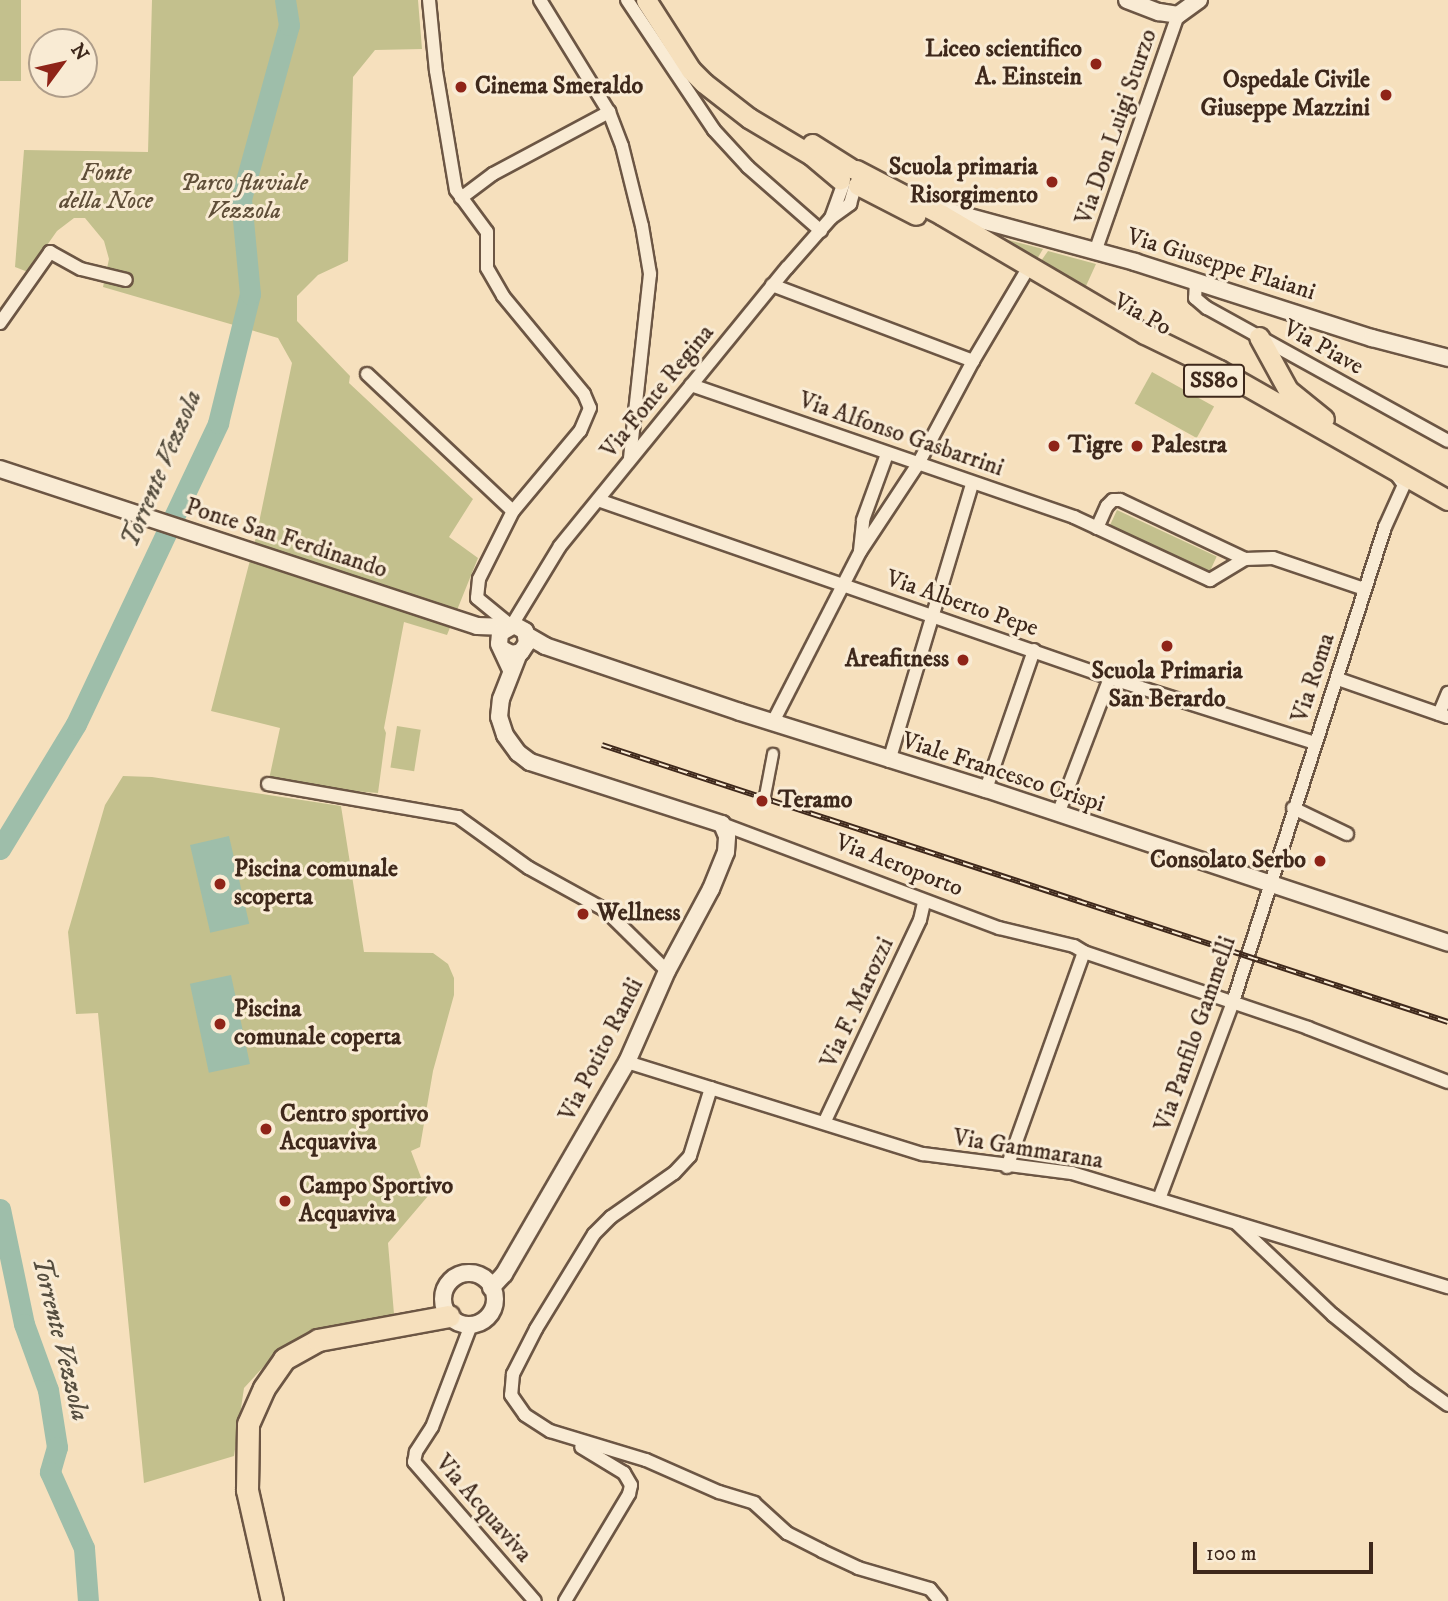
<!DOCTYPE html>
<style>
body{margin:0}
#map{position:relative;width:1448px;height:1601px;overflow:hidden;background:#f6e0bd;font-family:"IM FELL DW Pica",serif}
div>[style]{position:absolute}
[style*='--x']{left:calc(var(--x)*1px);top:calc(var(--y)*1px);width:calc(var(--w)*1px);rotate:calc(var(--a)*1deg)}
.green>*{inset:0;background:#c3c08d;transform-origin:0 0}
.water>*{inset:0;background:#9ebeaa;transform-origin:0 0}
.river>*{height:21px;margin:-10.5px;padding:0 10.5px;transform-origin:10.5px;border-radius:10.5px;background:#9ebeaa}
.roads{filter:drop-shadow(2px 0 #6c5644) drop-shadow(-2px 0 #6c5644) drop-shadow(0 2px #6c5644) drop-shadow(0 -2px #6c5644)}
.pedestrian>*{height:10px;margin:-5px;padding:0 5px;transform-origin:5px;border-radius:5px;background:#f9ebd4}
.minor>*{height:12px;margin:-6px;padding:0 6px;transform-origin:6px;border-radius:6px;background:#f9ebd4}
.tertiary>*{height:16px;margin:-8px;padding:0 8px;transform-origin:8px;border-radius:8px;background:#f9ebd4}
.tertiary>.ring{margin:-8px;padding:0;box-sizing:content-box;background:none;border:16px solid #f9ebd4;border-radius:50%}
.primary>*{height:19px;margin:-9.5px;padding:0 9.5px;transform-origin:9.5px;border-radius:9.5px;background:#f6e0bd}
.trunk>*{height:21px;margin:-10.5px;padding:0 10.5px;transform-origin:10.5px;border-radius:10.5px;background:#f6e0bd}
.rail>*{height:6px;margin-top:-3px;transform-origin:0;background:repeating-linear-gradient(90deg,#f9ebd4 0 10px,#3e281b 0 20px);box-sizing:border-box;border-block:2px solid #3e281b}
.dots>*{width:19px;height:19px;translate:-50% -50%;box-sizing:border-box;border:4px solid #f9ebd4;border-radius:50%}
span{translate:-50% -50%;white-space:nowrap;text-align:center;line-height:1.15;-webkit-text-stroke:6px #f9ebd4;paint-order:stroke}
.shield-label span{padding:2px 5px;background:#f9ebd4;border:2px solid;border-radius:5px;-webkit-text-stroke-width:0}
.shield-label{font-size:23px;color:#3e281b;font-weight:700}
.poi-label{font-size:24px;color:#3e281b;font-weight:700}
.right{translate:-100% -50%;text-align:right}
.left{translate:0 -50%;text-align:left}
.street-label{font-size:24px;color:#3e281b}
.park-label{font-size:24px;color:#5f4e38;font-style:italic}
.water-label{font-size:26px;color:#564e3f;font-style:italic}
.north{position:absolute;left:28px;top:28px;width:70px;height:70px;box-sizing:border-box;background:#f9ebd4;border:2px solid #ae9d8a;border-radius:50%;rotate:57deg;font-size:19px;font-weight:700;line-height:28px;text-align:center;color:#3e281b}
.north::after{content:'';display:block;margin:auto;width:24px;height:32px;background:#8f2418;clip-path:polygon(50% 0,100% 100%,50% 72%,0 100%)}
.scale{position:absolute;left:1193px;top:1542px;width:180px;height:32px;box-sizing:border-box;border:4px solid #3e281b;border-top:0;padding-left:9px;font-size:21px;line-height:24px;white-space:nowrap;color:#3e281b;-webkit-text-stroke:5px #f9ebd4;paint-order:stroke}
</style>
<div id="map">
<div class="green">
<div style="left:0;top:0;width:21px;height:81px"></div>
<div style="clip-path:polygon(152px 0,418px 0,422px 49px,375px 50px,353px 77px,348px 261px,318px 275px,297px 296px,297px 321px,350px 376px,349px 383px,473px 499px,449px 537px,478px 558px,447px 635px,404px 622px,384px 728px,386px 733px,378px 793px,268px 784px,280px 728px,211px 711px,256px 537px,292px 363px,278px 338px,103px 287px,109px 259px,104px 241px,85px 218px,74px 218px,57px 231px,28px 272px,15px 267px,24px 150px,148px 152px)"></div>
<div style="clip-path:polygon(1001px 238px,1043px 249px,1037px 259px)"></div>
<div style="clip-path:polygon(1048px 251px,1096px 264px,1086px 286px,1041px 261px)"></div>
<div style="left:1152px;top:372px;width:71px;height:36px;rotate:29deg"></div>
<div style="left:1117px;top:510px;width:110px;height:17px;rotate:25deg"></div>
<div style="left:397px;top:726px;width:24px;height:42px;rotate:9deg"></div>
<div style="clip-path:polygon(123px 776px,152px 777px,341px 806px,364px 952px,433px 953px,448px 964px,454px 978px,454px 995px,433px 1071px,420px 1147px,411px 1151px,428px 1196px,388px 1243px,394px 1314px,312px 1330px,278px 1351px,244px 1388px,234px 1456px,144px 1483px,98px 1013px,76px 1014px,68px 932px,105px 805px)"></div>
</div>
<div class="water">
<div style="left:229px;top:836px;width:90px;height:40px;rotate:77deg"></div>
<div style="left:231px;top:975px;width:91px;height:42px;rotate:78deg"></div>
</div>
<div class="river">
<div style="--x:0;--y:849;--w:146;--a:-58.7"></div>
<div style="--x:76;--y:724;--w:333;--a:-64.7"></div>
<div style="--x:218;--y:423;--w:133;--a:-76.1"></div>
<div style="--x:250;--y:294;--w:95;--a:-95.4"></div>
<div style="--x:241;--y:199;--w:180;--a:-74.6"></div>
<div style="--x:289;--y:25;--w:25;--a:-99"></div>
<div style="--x:0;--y:1209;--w:117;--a:78.2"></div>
<div style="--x:24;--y:1324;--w:70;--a:70"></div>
<div style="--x:48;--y:1390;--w:58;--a:81"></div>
<div style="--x:57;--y:1447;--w:26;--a:106"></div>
<div style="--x:50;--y:1472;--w:83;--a:65.9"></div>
<div style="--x:84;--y:1548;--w:53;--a:85.7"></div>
</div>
<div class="roads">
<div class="pedestrian">
<div style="--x:765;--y:796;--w:43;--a:-79.2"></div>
</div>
<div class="minor">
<div style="--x:429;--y:0;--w:71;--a:84.4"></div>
<div style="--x:436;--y:71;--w:121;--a:80.5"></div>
<div style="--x:456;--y:190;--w:52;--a:53.6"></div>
<div style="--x:487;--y:232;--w:36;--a:90"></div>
<div style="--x:487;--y:268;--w:32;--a:60"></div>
<div style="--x:503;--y:296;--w:127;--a:50.4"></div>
<div style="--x:584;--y:394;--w:15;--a:67"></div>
<div style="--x:590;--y:408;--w:25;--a:113"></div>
<div style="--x:580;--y:431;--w:104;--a:129.9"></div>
<div style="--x:513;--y:511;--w:76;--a:116.6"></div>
<div style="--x:479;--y:579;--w:19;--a:96"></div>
<div style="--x:477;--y:598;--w:43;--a:39.3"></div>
<div style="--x:540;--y:0;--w:132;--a:58.4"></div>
<div style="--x:609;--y:112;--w:36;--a:69"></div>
<div style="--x:622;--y:146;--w:82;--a:76"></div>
<div style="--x:642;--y:226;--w:49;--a:80.5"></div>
<div style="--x:650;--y:274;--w:185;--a:96.2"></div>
<div style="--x:627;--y:0;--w:156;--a:56.2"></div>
<div style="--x:714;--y:130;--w:50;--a:47.4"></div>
<div style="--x:748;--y:167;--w:97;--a:41.2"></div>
<div style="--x:461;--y:198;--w:40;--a:-37"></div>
<div style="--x:493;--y:174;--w:132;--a:-28.1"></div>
<div style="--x:831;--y:218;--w:35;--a:-70"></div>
<div style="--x:1095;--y:252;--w:251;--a:-70.7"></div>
<div style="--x:1196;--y:281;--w:17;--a:93"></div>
<div style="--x:1195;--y:298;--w:16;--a:40"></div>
<div style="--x:1207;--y:308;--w:275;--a:28.9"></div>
<div style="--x:772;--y:285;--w:215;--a:20.7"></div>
<div style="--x:0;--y:323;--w:87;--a:-54.8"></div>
<div style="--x:50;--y:252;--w:35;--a:29"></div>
<div style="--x:81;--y:269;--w:46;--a:13.7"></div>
<div style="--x:367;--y:374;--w:200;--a:43.2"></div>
<div style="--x:691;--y:385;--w:405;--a:19"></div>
<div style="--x:1074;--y:517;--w:150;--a:24.9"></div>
<div style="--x:1210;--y:580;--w:41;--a:-31"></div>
<div style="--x:1245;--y:559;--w:28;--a:-2"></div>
<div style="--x:1273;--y:558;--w:96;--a:18.8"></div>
<div style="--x:598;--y:500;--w:542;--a:19.17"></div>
<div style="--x:1110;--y:678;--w:215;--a:17.6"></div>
<div style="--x:1097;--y:528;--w:24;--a:-66"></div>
<div style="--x:1107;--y:506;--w:8;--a:-45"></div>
<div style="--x:1113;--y:500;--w:7;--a:0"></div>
<div style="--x:1120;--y:500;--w:138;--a:25.3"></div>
<div style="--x:860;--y:551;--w:31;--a:-84"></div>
<div style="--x:863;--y:520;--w:70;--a:-70"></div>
<div style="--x:512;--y:625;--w:92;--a:-58.7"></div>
<div style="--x:560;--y:546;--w:359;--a:-50.8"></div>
<div style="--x:787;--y:268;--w:67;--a:-48.7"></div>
<div style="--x:831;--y:218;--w:24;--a:-36"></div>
<div style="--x:850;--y:204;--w:18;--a:-74"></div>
<div style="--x:1338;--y:679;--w:116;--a:19.1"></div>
<div style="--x:1439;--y:714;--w:23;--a:-67"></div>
<div style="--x:773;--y:722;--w:191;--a:-62.9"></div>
<div style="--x:860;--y:552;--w:105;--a:-56.6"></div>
<div style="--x:918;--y:464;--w:117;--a:-61.9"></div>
<div style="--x:973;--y:361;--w:100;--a:-59.3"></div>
<div style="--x:889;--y:761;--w:288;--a:-73.3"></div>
<div style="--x:268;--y:784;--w:193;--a:9.9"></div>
<div style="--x:458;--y:817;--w:87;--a:35.7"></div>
<div style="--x:529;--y:868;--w:87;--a:28.9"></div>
<div style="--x:605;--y:910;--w:87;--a:44.5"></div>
<div style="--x:986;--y:789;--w:147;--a:-70.9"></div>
<div style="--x:1293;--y:808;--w:60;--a:25.7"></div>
<div style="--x:1058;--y:814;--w:146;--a:-69.1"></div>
<div style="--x:722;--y:824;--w:296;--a:20.6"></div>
<div style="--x:999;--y:928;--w:77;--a:13.5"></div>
<div style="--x:1074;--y:946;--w:12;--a:31"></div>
<div style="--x:1084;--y:952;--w:237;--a:18.7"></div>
<div style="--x:1308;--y:1028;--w:150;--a:21.1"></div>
<div style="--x:627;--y:1062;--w:310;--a:17.3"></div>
<div style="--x:923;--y:1154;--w:150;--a:7.3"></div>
<div style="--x:1072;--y:1173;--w:393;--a:16.9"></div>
<div style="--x:711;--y:1088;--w:71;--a:107.2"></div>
<div style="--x:690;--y:1156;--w:23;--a:133"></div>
<div style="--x:674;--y:1173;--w:77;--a:145.1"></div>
<div style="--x:611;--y:1217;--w:24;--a:135"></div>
<div style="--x:594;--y:1234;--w:111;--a:121.4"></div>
<div style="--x:536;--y:1329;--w:51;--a:117.1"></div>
<div style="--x:513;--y:1374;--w:21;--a:95"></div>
<div style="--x:511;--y:1395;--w:24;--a:55"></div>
<div style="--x:525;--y:1415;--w:30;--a:33"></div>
<div style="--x:550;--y:1431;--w:100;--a:16.8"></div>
<div style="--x:646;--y:1460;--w:80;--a:23.7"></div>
<div style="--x:719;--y:1492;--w:37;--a:17"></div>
<div style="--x:754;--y:1503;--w:45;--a:42.3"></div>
<div style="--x:787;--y:1533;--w:39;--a:27"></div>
<div style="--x:822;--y:1551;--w:40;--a:25"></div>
<div style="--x:858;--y:1568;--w:75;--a:16.3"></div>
<div style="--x:930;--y:1589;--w:16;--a:50"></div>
<div style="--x:825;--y:1121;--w:222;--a:-64.7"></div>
<div style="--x:920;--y:920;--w:18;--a:-77"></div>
<div style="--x:1007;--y:1167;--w:228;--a:-70.3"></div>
<div style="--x:1159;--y:1199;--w:207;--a:-69.4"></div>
<div style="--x:1232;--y:1005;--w:502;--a:-72.25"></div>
<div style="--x:1385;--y:527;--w:46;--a:-65.7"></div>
<div style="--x:1404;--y:485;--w:14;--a:-126"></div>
<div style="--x:1236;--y:1223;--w:134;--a:43.5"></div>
<div style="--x:1333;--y:1315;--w:103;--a:39.1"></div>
<div style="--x:1413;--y:1380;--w:43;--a:35.5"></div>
<div style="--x:471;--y:1325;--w:109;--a:110.9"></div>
<div style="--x:432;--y:1427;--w:30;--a:123"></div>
<div style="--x:416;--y:1452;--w:10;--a:101"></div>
<div style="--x:414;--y:1462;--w:184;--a:49"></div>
<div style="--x:565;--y:1601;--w:125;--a:-59.1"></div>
<div style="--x:629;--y:1494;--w:9;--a:-77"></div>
<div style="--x:631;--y:1485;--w:14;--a:-120"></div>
<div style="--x:624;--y:1473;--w:50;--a:-148.8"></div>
</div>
<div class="tertiary">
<div style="--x:1127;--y:0;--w:34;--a:21"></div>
<div style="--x:1159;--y:12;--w:19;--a:9"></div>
<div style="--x:1178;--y:15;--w:26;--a:-36"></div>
<div style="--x:944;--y:210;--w:198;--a:15.2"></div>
<div style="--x:1135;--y:262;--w:249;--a:17.8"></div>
<div style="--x:1372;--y:338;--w:79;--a:14.7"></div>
<div style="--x:0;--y:469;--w:502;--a:18.22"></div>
<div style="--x:477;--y:626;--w:29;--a:2"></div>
<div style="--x:528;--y:636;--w:20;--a:30"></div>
<div style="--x:545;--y:646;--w:206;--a:18.7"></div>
<div style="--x:740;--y:712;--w:258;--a:17.4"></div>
<div style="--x:986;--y:789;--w:487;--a:18.4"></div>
<div style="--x:502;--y:649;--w:10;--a:29"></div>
<div style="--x:511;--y:654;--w:10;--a:-11"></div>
<div style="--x:521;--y:652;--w:11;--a:-56"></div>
<div style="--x:527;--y:643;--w:12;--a:-99"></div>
<div style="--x:525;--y:631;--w:13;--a:-151"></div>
<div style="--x:514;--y:625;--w:16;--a:150"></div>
<div style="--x:500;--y:633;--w:11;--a:95"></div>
<div style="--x:499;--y:644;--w:29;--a:65"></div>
<div class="ring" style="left:443px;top:1273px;width:36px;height:36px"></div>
<div style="--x:491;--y:1288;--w:19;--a:-47"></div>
<div style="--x:504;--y:1274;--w:245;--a:-59.9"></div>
<div style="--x:627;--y:1062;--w:99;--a:-66.3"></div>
<div style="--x:667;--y:971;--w:93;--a:-61.8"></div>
<div style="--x:711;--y:889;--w:40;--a:-68"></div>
<div style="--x:726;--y:852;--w:16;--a:-86"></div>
<div style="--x:727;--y:836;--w:13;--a:-113"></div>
<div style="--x:722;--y:824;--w:202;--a:-162.1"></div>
<div style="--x:530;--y:762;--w:15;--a:-143"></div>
<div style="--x:518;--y:753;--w:22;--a:-126"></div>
<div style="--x:505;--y:735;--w:19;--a:-108"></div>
<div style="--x:499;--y:717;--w:18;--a:-84"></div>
<div style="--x:501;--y:699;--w:49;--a:-68.6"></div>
</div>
<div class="primary">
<div style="--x:646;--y:0;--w:83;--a:57.3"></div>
<div style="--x:691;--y:70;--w:18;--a:45"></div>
<div style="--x:704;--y:83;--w:57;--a:37.9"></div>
<div style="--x:749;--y:118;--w:72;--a:30.8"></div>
<div style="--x:811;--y:155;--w:38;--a:40"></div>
<div style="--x:812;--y:144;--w:45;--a:32.3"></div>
<div style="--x:856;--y:170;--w:97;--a:27.6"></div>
<div style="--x:942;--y:215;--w:235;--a:30.4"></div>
<div style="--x:1145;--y:334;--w:82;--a:25.9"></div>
<div style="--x:1219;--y:370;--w:263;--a:29.6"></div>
<div style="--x:858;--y:185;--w:65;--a:27.3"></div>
<div style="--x:1259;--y:337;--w:60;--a:61.3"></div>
<div style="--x:1288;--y:390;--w:46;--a:38.9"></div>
</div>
<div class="trunk">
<div style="--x:272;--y:1601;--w:114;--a:-102.7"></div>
<div style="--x:247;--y:1490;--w:66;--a:-89.1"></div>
<div style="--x:248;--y:1424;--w:39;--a:-66"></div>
<div style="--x:264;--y:1388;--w:35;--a:-55"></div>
<div style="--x:284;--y:1359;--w:39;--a:-29"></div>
<div style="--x:318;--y:1340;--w:133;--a:-10.4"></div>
</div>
</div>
<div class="rail">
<div style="--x:602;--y:745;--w:890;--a:18.13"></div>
</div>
<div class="dots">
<div style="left:1096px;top:64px;background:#8f2418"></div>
<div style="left:461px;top:87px;background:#8f2418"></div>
<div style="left:1386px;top:95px;background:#8f2418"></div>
<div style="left:1052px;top:182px;background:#8f2418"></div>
<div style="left:1054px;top:446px;background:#8f2418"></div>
<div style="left:1137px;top:446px;background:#8f2418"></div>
<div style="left:1167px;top:646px;background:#8f2418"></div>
<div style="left:963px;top:660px;background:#8f2418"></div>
<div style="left:762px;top:801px;background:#8f2418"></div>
<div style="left:1320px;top:861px;background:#8f2418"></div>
<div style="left:220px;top:884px;background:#8f2418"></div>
<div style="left:583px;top:914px;background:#8f2418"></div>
<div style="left:220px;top:1024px;background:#8f2418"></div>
<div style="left:266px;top:1129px;background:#8f2418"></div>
<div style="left:285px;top:1201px;background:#8f2418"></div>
</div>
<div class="shield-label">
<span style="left:1214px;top:381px">SS80</span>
</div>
<div class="poi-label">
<span class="right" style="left:1082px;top:64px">Liceo scientifico<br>A. Einstein</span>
<span class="right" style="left:1370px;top:95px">Ospedale Civile<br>Giuseppe Mazzini</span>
<span class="left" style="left:475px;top:87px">Cinema Smeraldo</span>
<span class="right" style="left:1038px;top:182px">Scuola primaria<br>Risorgimento</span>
<span class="left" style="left:1068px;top:446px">Tigre</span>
<span class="left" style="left:1151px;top:446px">Palestra</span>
<span class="right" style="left:949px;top:660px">Areafitness</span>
<span style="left:1167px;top:686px">Scuola Primaria<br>San Berardo</span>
<span class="left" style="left:778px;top:801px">Teramo</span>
<span class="right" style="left:1306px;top:861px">Consolato Serbo</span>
<span class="left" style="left:234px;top:884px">Piscina comunale<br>scoperta</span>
<span class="left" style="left:597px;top:914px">Wellness</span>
<span class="left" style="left:234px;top:1024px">Piscina<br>comunale coperta</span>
<span class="left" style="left:280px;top:1129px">Centro sportivo<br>Acquaviva</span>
<span class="left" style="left:299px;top:1201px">Campo Sportivo<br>Acquaviva</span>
</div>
<div class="street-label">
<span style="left:1117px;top:127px;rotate:-71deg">Via Don Luigi Sturzo</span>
<span style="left:1221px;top:265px;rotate:17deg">Via Giuseppe Flaiani</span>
<span style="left:1142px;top:315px;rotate:29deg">Via Po</span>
<span style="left:1323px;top:348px;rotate:29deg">Via Piave</span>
<span style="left:658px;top:392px;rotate:-51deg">Via Fonte Regina</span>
<span style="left:901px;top:435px;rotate:19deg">Via Alfonso Gasbarrini</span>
<span style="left:286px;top:539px;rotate:18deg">Ponte San Ferdinando</span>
<span style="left:962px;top:604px;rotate:19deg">Via Alberto Pepe</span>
<span style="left:1314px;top:678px;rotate:-72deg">Via Roma</span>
<span style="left:1003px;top:773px;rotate:18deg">Viale Francesco Crispi</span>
<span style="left:899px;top:866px;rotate:21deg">Via Aeroporto</span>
<span style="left:858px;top:1003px;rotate:-65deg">Via F. Marozzi</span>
<span style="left:1196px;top:1034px;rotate:-71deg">Via Panfilo Gammelli</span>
<span style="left:602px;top:1050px;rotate:-63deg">Via Potito Randi</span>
<span style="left:1028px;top:1150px;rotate:9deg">Via Gammarana</span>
<span style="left:483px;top:1509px;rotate:49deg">Via Acquaviva</span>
</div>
<div class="park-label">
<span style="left:106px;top:188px">Fonte<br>della Noce</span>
<span style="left:244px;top:198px">Parco fluviale<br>Vezzola</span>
</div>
<div class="water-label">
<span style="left:162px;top:469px;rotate:-67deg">Torrente Vezzola</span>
<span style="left:60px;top:1339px;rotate:76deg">Torrente Vezzola</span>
</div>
<div class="north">N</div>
<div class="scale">100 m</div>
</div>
